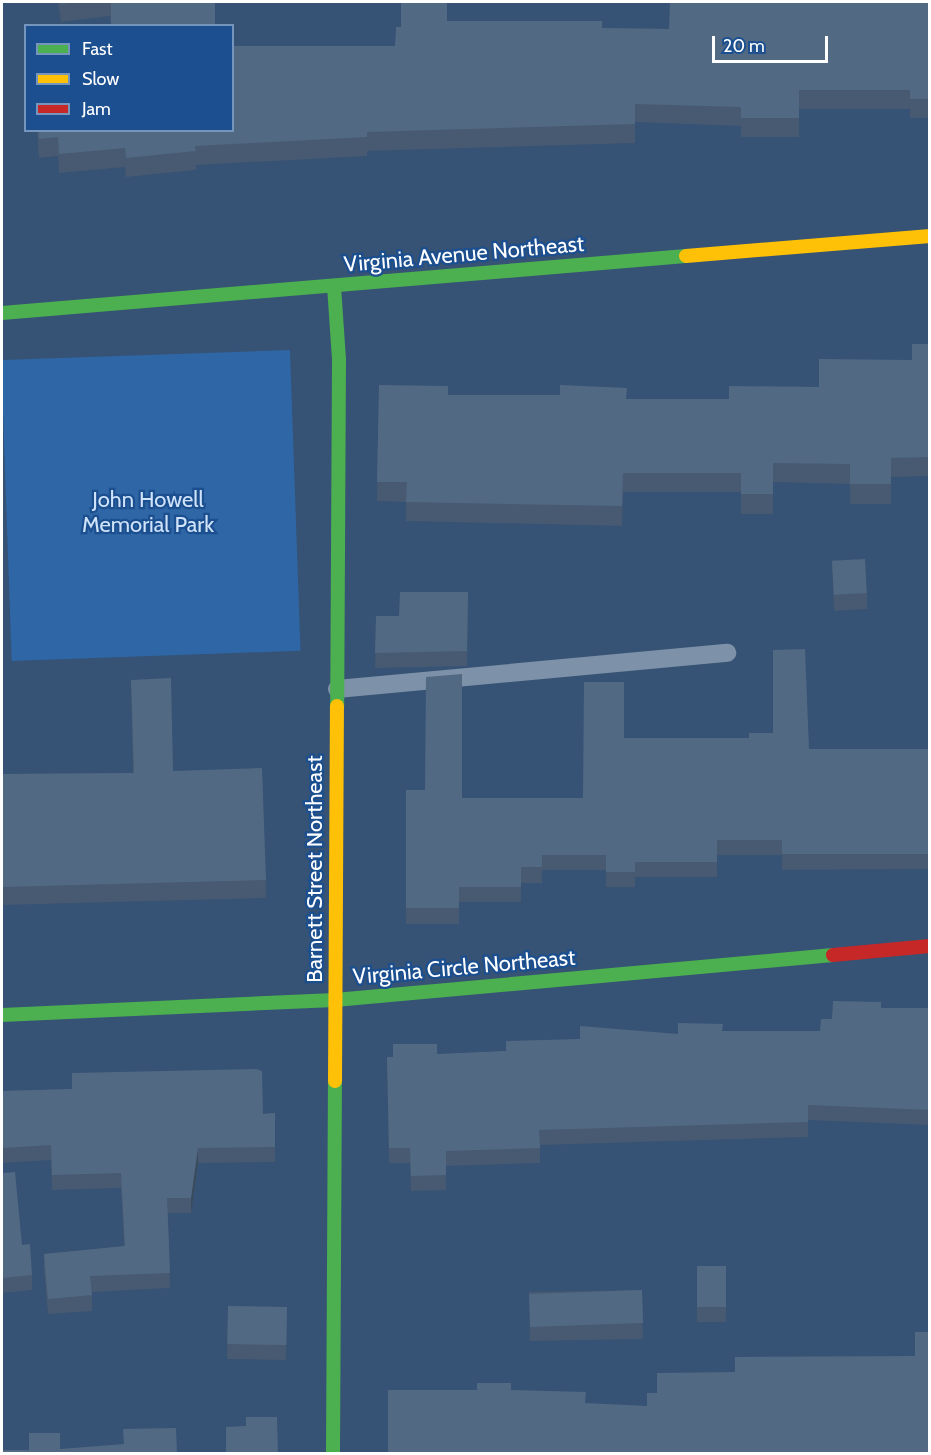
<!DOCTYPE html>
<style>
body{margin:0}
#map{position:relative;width:931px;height:1455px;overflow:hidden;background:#365274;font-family:Cabin,sans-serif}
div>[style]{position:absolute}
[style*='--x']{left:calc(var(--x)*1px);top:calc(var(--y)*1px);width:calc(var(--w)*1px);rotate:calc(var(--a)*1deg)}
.green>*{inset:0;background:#2f66a5;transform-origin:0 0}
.lane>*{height:18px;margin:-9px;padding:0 9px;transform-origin:9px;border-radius:9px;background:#7d92a8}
.fast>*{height:14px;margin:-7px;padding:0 7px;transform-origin:7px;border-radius:7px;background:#4caf50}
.slow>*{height:14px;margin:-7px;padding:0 7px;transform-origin:7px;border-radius:7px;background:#ffc107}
.jam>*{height:14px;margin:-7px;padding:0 7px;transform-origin:7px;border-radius:7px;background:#c62828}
.wall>*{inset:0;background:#475a72;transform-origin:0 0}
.shaded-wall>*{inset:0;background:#394a5c}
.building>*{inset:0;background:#526984;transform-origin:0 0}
span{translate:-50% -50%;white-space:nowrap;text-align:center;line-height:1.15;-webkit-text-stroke:4.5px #1b4f8f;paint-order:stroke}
.street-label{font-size:22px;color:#fff}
.park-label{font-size:22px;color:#cfe3fa}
.frame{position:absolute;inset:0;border:3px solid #fff;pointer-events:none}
.legend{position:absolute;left:24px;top:24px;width:210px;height:108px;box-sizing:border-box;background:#1b4f8f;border:2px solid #7695bc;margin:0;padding:8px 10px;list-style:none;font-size:18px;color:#fff}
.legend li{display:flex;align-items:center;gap:12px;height:30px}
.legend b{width:30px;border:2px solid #7695bc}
.scale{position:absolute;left:712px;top:36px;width:116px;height:27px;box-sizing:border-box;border:3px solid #fff;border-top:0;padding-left:8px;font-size:18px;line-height:21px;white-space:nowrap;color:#fff;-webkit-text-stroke:4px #1b4f8f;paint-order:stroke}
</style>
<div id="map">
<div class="green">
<div style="left:290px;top:350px;width:301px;height:289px;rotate:88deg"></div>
</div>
<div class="lane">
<div style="--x:337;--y:689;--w:392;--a:-5.3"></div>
</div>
<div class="fast">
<div style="--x:334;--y:286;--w:74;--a:86.1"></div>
<div style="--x:339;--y:360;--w:346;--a:90.3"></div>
<div style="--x:2;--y:313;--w:686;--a:-4.76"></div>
<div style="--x:2;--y:1015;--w:333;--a:-2.6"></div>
<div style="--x:335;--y:1000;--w:500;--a:-5.16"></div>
<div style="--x:333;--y:1454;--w:373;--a:-89.7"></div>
</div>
<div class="slow">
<div style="--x:686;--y:256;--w:245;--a:-4.7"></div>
<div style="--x:335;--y:1081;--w:375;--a:-89.7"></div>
</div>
<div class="jam">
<div style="--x:833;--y:955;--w:97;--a:-5.3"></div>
</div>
<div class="wall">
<div style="clip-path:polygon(58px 2px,215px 2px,215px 26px,111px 26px,110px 16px,61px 22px)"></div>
<div style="clip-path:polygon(930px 2px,930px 118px,910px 118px,910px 109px,799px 109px,799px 137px,741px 137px,741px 126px,635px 122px,635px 143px,367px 151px,367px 156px,196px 165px,196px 170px,126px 177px,125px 167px,59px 173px,58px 156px,39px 158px,37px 130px,232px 130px,395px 46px,401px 27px,447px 21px,602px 28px,669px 29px)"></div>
<div style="clip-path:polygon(930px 344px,930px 476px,891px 477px,891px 504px,850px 504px,850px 484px,773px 482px,773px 514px,741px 514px,741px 492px,623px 492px,622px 526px,406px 521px,406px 502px,377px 501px,379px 385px,448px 395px,627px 399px,729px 399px,819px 387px,912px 360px)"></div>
<div style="clip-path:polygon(832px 561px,867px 593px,867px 609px,834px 611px)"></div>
<div style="clip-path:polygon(468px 592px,467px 666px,375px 668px,376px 616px,399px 616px)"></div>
<div style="clip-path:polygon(131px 680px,173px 771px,266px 880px,266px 898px,2px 905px,2px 774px,133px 773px)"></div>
<div style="clip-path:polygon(624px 738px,809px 749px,930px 749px,930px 869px,782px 870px,782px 855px,717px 855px,717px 877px,635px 877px,635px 887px,606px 887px,606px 870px,542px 870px,542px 883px,521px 883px,521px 902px,459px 902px,459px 924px,406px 924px,406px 790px,462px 798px,583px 798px)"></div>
<div style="clip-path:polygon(881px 1008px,930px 1008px,930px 1125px,808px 1120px,808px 1137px,540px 1145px,540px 1163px,446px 1166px,446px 1190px,411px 1191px,410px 1163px,389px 1163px,387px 1057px,506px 1051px,580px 1039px,723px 1031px,820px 1031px,832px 1019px)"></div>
<div style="clip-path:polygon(72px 1073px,263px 1114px,275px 1113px,275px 1162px,198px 1163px,191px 1213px,168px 1213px,170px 1288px,92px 1292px,92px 1311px,48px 1314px,44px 1270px,44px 1254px,124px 1246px,121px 1188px,52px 1190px,51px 1160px,2px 1163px,2px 1091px,72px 1089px)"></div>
<div style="clip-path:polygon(2px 1173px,22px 1245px,32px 1275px,32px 1290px,2px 1293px)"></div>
<div style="left:697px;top:1266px;width:29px;height:56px"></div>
<div style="left:642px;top:1290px;width:49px;height:113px;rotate:89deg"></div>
<div style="left:228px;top:1306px;width:59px;height:53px;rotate:1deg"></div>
</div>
<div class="shaded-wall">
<div style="clip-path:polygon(198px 1148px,198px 1163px,191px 1213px,191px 1198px)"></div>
</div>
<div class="building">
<div style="clip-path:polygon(60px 2px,78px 2px,61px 4px)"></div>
<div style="left:111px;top:2px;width:104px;height:24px"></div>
<div style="clip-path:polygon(401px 2px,447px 2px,447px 21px,602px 21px,602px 28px,669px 29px,670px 2px,930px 2px,930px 99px,910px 99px,910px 90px,799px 90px,799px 118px,741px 118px,741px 107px,635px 104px,635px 124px,367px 132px,367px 137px,195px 146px,196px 151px,126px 158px,125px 148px,59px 154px,58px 137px,39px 139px,39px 130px,232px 130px,232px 46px,395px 46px,396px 27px,401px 27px)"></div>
<div style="clip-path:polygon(912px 344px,930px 344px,930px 457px,891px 458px,891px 484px,850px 484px,850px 464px,773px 463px,773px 494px,741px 494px,741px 473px,623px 473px,622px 506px,406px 502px,407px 482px,377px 482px,379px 385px,448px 386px,448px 395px,560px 395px,560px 385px,627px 388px,626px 399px,729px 399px,729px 386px,819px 387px,819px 359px,912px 360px)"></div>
<div style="left:865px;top:559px;width:34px;height:33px;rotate:87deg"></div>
<div style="clip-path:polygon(400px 592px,468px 592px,467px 651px,375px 653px,376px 616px,399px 616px)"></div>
<div style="clip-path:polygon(805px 649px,809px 749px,930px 749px,930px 854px,782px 854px,782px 840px,717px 840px,717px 862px,635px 862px,635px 872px,606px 872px,606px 855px,542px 855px,542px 867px,521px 867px,521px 887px,459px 887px,459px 908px,406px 908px,406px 790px,425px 790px,426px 677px,462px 674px,462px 798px,583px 798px,584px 682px,624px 682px,624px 738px,749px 738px,749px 733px,773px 733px,773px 650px)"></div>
<div style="clip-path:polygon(171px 678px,173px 771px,262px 768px,266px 880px,2px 887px,2px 774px,134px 773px,131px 680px)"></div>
<div style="clip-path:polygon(833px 1001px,881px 1002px,881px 1008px,930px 1008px,930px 1110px,808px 1105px,808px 1122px,539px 1130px,540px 1148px,446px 1151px,446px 1175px,411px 1176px,410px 1148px,389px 1148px,387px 1057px,393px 1057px,393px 1044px,437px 1044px,437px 1054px,506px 1051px,506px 1041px,580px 1039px,580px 1026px,678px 1034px,678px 1023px,723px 1024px,722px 1031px,820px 1031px,821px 1019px,832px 1019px)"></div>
<div style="clip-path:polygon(256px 1069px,262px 1071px,263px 1114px,275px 1113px,275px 1147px,198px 1148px,191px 1198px,167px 1198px,170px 1273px,90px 1276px,92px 1295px,48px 1299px,44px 1254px,125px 1246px,121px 1173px,52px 1175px,51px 1145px,2px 1148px,2px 1091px,72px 1089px,72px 1073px)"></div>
<div style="clip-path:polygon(15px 1172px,22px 1245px,30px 1244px,32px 1275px,2px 1278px,2px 1173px)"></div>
<div style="left:697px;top:1266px;width:29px;height:41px"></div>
<div style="left:642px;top:1290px;width:33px;height:113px;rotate:88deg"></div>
<div style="left:228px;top:1306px;width:59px;height:38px;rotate:1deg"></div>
<div style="clip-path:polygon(915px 1332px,930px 1332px,930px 1454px,388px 1454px,388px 1390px,477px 1390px,477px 1383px,511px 1383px,511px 1390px,586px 1392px,585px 1403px,647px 1406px,647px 1393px,657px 1393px,657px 1373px,735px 1372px,735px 1357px,915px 1356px)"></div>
<div style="clip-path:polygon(246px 1417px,277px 1417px,278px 1454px,226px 1454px,226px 1427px,246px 1426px)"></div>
<div style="clip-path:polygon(176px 1428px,177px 1454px,2px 1454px,2px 1450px,29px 1450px,29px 1433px,60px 1433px,60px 1449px,124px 1444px,123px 1429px)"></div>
</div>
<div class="street-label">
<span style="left:464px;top:254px;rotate:-5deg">Virginia Avenue Northeast</span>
<span style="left:315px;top:869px;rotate:-90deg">Barnett Street Northeast</span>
<span style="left:464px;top:967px;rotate:-5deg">Virginia Circle Northeast</span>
</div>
<div class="park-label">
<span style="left:148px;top:512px">John Howell<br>Memorial Park</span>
</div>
<div class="frame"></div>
<ul class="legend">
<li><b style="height:8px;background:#4caf50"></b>Fast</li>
<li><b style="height:8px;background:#ffc107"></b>Slow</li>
<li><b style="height:8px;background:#c62828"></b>Jam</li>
</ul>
<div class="scale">20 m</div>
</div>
